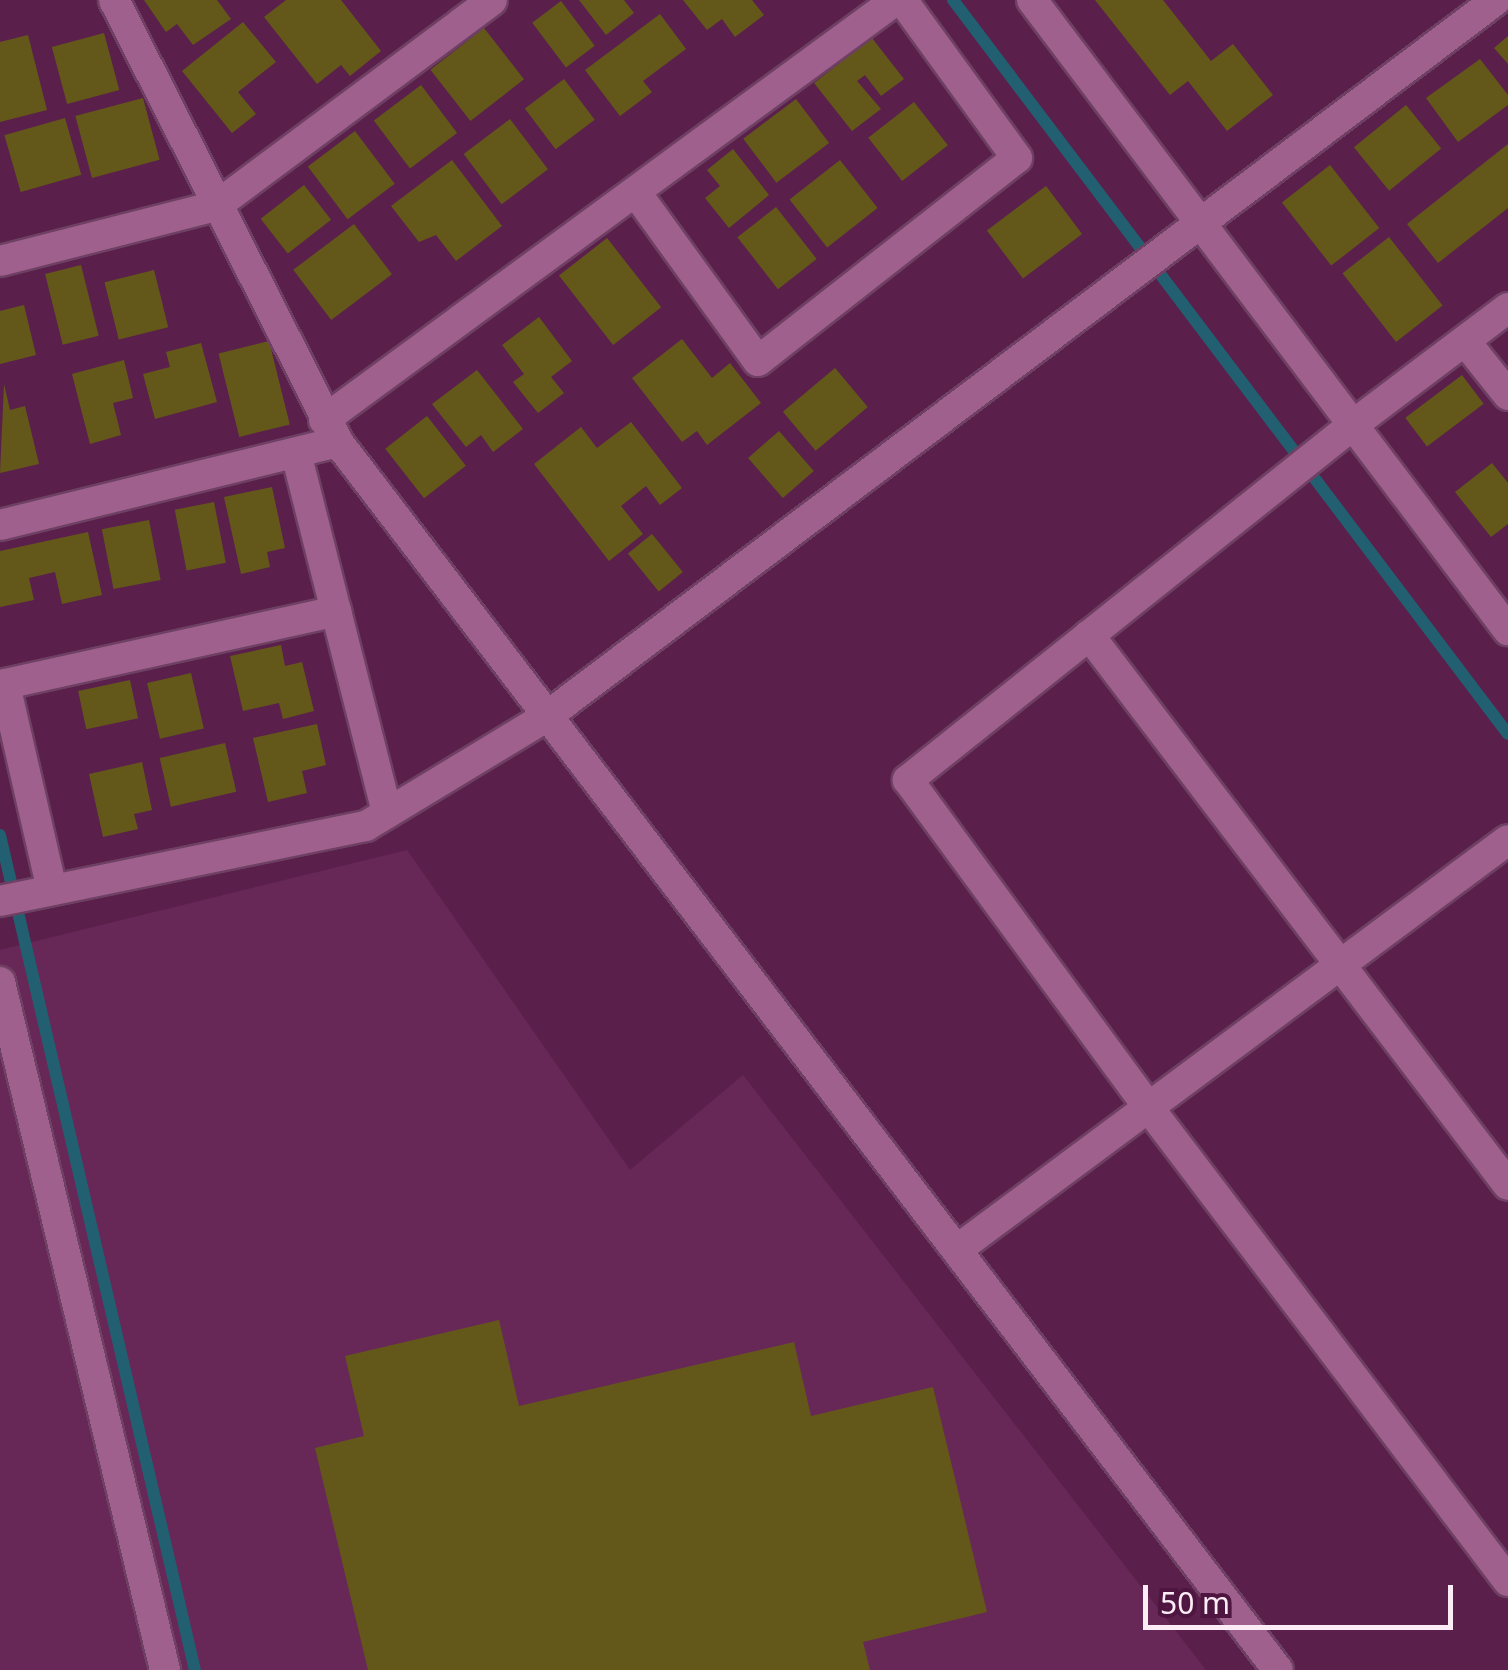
<!DOCTYPE html>
<style>
body{margin:0}
#map{position:relative;width:1508px;height:1670px;overflow:hidden;background:#5a204b;font-family:"Noto Sans",sans-serif}
div>[style]{position:absolute}
[style*='--x']{left:calc(var(--x)*1px);top:calc(var(--y)*1px);width:calc(var(--w)*1px);rotate:calc(var(--a)*1deg)}
.built>*{inset:0;background:#682857}
.stream>*{height:12px;margin:-6px;padding:0 6px;transform-origin:6px;border-radius:6px;background:#225f70}
.building>*{inset:0;background:#63581a;transform-origin:0 0}
.roads{filter:drop-shadow(2px 0 #6e4063) drop-shadow(-2px 0 #6e4063) drop-shadow(0 2px #6e4063) drop-shadow(0 -2px #6e4063)}
.minor>*{height:30px;margin:-15px;padding:0 15px;transform-origin:15px;border-radius:15px;background:#a0608d}
span{translate:-50% -50%;white-space:nowrap;text-align:center;line-height:1.15;-webkit-text-stroke:10px #4e1540;paint-order:stroke}
.scale{position:absolute;left:1143px;top:1585px;width:310px;height:45px;box-sizing:border-box;border:5px solid #fbecf6;border-top:0;padding-left:12px;font-size:30px;line-height:35px;white-space:nowrap;color:#fbecf6;-webkit-text-stroke:8px #4e1540;paint-order:stroke}
</style>
<div id="map">
<div class="built">
<div style="clip-path:polygon(407px 850px,630px 1170px,743px 1075px,1206px 1670px,0 1670px,0 950px)"></div>
</div>
<div class="stream">
<div style="--x:953;--y:0;--w:920;--a:52.91"></div>
<div style="--x:0;--y:835;--w:857;--a:76.86"></div>
</div>
<div class="building">
<div style="clip-path:polygon(144px 0,217px 0,231px 19px,193px 45px,177px 24px,166px 32px)"></div>
<div style="clip-path:polygon(286px 0,341px 0,381px 51px,350px 76px,341px 65px,317px 84px,264px 17px)"></div>
<div style="clip-path:polygon(579px 0,624px 0,634px 13px,606px 35px)"></div>
<div style="clip-path:polygon(683px 0,752px 0,764px 15px,735px 37px,722px 19px,707px 30px)"></div>
<div style="clip-path:polygon(1095px 0,1163px 0,1211px 61px,1233px 44px,1273px 95px,1227px 131px,1188px 81px,1170px 95px)"></div>
<div style="left:561px;top:1px;width:56px;height:36px;rotate:53deg"></div>
<div style="clip-path:polygon(660px 14px,686px 49px,643px 81px,652px 92px,620px 116px,585px 70px)"></div>
<div style="clip-path:polygon(243px 22px,276px 62px,238px 92px,256px 114px,232px 133px,182px 71px)"></div>
<div style="left:484px;top:28px;width:65px;height:68px;rotate:52deg"></div>
<div style="left:104px;top:33px;width:59px;height:54px;rotate:75deg"></div>
<div style="clip-path:polygon(28px 35px,47px 110px,0 122px,0 42px)"></div>
<div style="clip-path:polygon(1508px 36px,1508px 64px,1494px 48px)"></div>
<div style="clip-path:polygon(872px 38px,904px 79px,881px 96px,865px 75px,857px 81px,881px 109px,852px 131px,814px 83px)"></div>
<div style="clip-path:polygon(1480px 59px,1508px 95px,1508px 105px,1458px 142px,1426px 98px)"></div>
<div style="left:564px;top:79px;width:51px;height:49px;rotate:53deg"></div>
<div style="left:421px;top:85px;width:60px;height:59px;rotate:53deg"></div>
<div style="left:143px;top:98px;width:64px;height:70px;rotate:75deg"></div>
<div style="left:796px;top:99px;width:55px;height:66px;rotate:53deg"></div>
<div style="left:914px;top:102px;width:55px;height:58px;rotate:52deg"></div>
<div style="left:1406px;top:105px;width:56px;height:67px;rotate:51deg"></div>
<div style="left:65px;top:118px;width:59px;height:63px;rotate:74deg"></div>
<div style="left:510px;top:119px;width:63px;height:58px;rotate:53deg"></div>
<div style="left:355px;top:131px;width:66px;height:59px;rotate:53deg"></div>
<div style="clip-path:polygon(1508px 144px,1508px 208px,1438px 263px,1407px 224px)"></div>
<div style="clip-path:polygon(733px 149px,769px 195px,729px 228px,705px 198px,720px 186px,707px 170px)"></div>
<div style="clip-path:polygon(452px 160px,502px 226px,456px 261px,436px 235px,419px 242px,391px 206px)"></div>
<div style="left:840px;top:160px;width:61px;height:64px;rotate:52deg"></div>
<div style="left:1330px;top:165px;width:80px;height:61px;rotate:52deg"></div>
<div style="left:304px;top:185px;width:44px;height:55px;rotate:52deg"></div>
<div style="left:1046px;top:186px;width:60px;height:74px;rotate:53deg"></div>
<div style="left:776px;top:207px;width:66px;height:49px;rotate:52deg"></div>
<div style="left:354px;top:224px;width:63px;height:76px;rotate:53deg"></div>
<div style="left:1389px;top:237px;width:87px;height:59px;rotate:52deg"></div>
<div style="left:607px;top:238px;width:88px;height:61px;rotate:52deg"></div>
<div style="left:81px;top:265px;width:73px;height:37px;rotate:76deg"></div>
<div style="left:154px;top:270px;width:59px;height:51px;rotate:76deg"></div>
<div style="clip-path:polygon(24px 305px,36px 355px,0 364px,0 311px)"></div>
<div style="clip-path:polygon(539px 317px,572px 361px,551px 377px,564px 393px,538px 413px,513px 382px,524px 374px,502px 345px)"></div>
<div style="clip-path:polygon(682px 339px,712px 378px,730px 363px,761px 403px,707px 445px,697px 431px,682px 442px,632px 378px)"></div>
<div style="left:269px;top:341px;width:86px;height:52px;rotate:76deg"></div>
<div style="clip-path:polygon(201px 343px,217px 402px,155px 419px,143px 374px,170px 367px,166px 352px)"></div>
<div style="clip-path:polygon(124px 360px,133px 398px,113px 403px,121px 435px,90px 444px,72px 374px)"></div>
<div style="left:835px;top:368px;width:51px;height:68px;rotate:50deg"></div>
<div style="clip-path:polygon(477px 370px,523px 429px,493px 452px,481px 435px,466px 447px,432px 404px)"></div>
<div style="left:1462px;top:375px;width:36px;height:71px;rotate:53deg"></div>
<div style="clip-path:polygon(4px 384px,10px 410px,25px 406px,39px 464px,0 473px)"></div>
<div style="left:427px;top:416px;width:63px;height:53px;rotate:52deg"></div>
<div style="clip-path:polygon(631px 422px,682px 488px,660px 505px,646px 486px,621px 506px,643px 534px,609px 561px,534px 464px,581px 427px,597px 448px)"></div>
<div style="left:779px;top:431px;width:53px;height:41px;rotate:49deg"></div>
<div style="clip-path:polygon(1492px 463px,1508px 483px,1508px 524px,1491px 537px,1455px 492px)"></div>
<div style="clip-path:polygon(272px 487px,285px 548px,267px 552px,270px 567px,241px 574px,224px 497px)"></div>
<div style="left:214px;top:502px;width:62px;height:40px;rotate:79deg"></div>
<div style="left:149px;top:520px;width:61px;height:48px;rotate:79deg"></div>
<div style="clip-path:polygon(88px 532px,102px 595px,62px 604px,55px 572px,29px 578px,34px 600px,0 607px,0 551px)"></div>
<div style="left:652px;top:534px;width:49px;height:31px;rotate:51deg"></div>
<div style="clip-path:polygon(281px 645px,285px 666px,302px 662px,314px 711px,283px 719px,279px 703px,243px 711px,230px 656px)"></div>
<div style="left:191px;top:673px;width:57px;height:45px;rotate:77deg"></div>
<div style="left:130px;top:680px;width:39px;height:53px;rotate:78deg"></div>
<div style="clip-path:polygon(317px 724px,326px 765px,302px 771px,307px 793px,268px 802px,253px 738px)"></div>
<div style="left:225px;top:743px;width:50px;height:67px;rotate:77deg"></div>
<div style="clip-path:polygon(142px 762px,152px 810px,134px 814px,138px 829px,103px 837px,89px 774px)"></div>
<div style="clip-path:polygon(499px 1320px,519px 1406px,794px 1342px,811px 1416px,933px 1387px,987px 1612px,863px 1642px,870px 1670px,368px 1670px,315px 1448px,364px 1436px,345px 1356px)"></div>
</div>
<div class="roads">
<div class="minor">
<div style="--x:114;--y:0;--w:496;--a:63.1"></div>
<div style="--x:338;--y:442;--w:1546;--a:52.57"></div>
<div style="--x:1032;--y:0;--w:790;--a:52.93"></div>
<div style="--x:637;--y:194;--w:206;--a:54.1"></div>
<div style="--x:758;--y:361;--w:329;--a:-38.1"></div>
<div style="--x:1017;--y:158;--w:195;--a:-126"></div>
<div style="--x:0;--y:261;--w:223;--a:-14.3"></div>
<div style="--x:216;--y:206;--w:344;--a:-36.7"></div>
<div style="--x:1508;--y:308;--w:193;--a:143"></div>
<div style="--x:1354;--y:424;--w:571;--a:141.4"></div>
<div style="--x:908;--y:780;--w:407;--a:53.7"></div>
<div style="--x:1149;--y:1108;--w:594;--a:52.8"></div>
<div style="--x:1465;--y:341;--w:69;--a:51.5"></div>
<div style="--x:324;--y:420;--w:710;--a:-36.29"></div>
<div style="--x:296;--y:453;--w:163;--a:75.8"></div>
<div style="--x:0;--y:525;--w:348;--a:-13.8"></div>
<div style="--x:1089;--y:635;--w:691;--a:52.7"></div>
<div style="--x:52;--y:890;--w:211;--a:-102.9"></div>
<div style="--x:5;--y:684;--w:339;--a:-12.4"></div>
<div style="--x:336;--y:611;--w:208;--a:75.8"></div>
<div style="--x:0;--y:901;--w:374;--a:-11.6"></div>
<div style="--x:366;--y:826;--w:210;--a:-31.2"></div>
<div style="--x:546;--y:717;--w:1190;--a:-37.04"></div>
<div style="--x:0;--y:982;--w:708;--a:76.51"></div>
<div style="--x:958;--y:1249;--w:685;--a:-36.64"></div>
</div>
</div>
<div class="scale">50 m</div>
</div>
